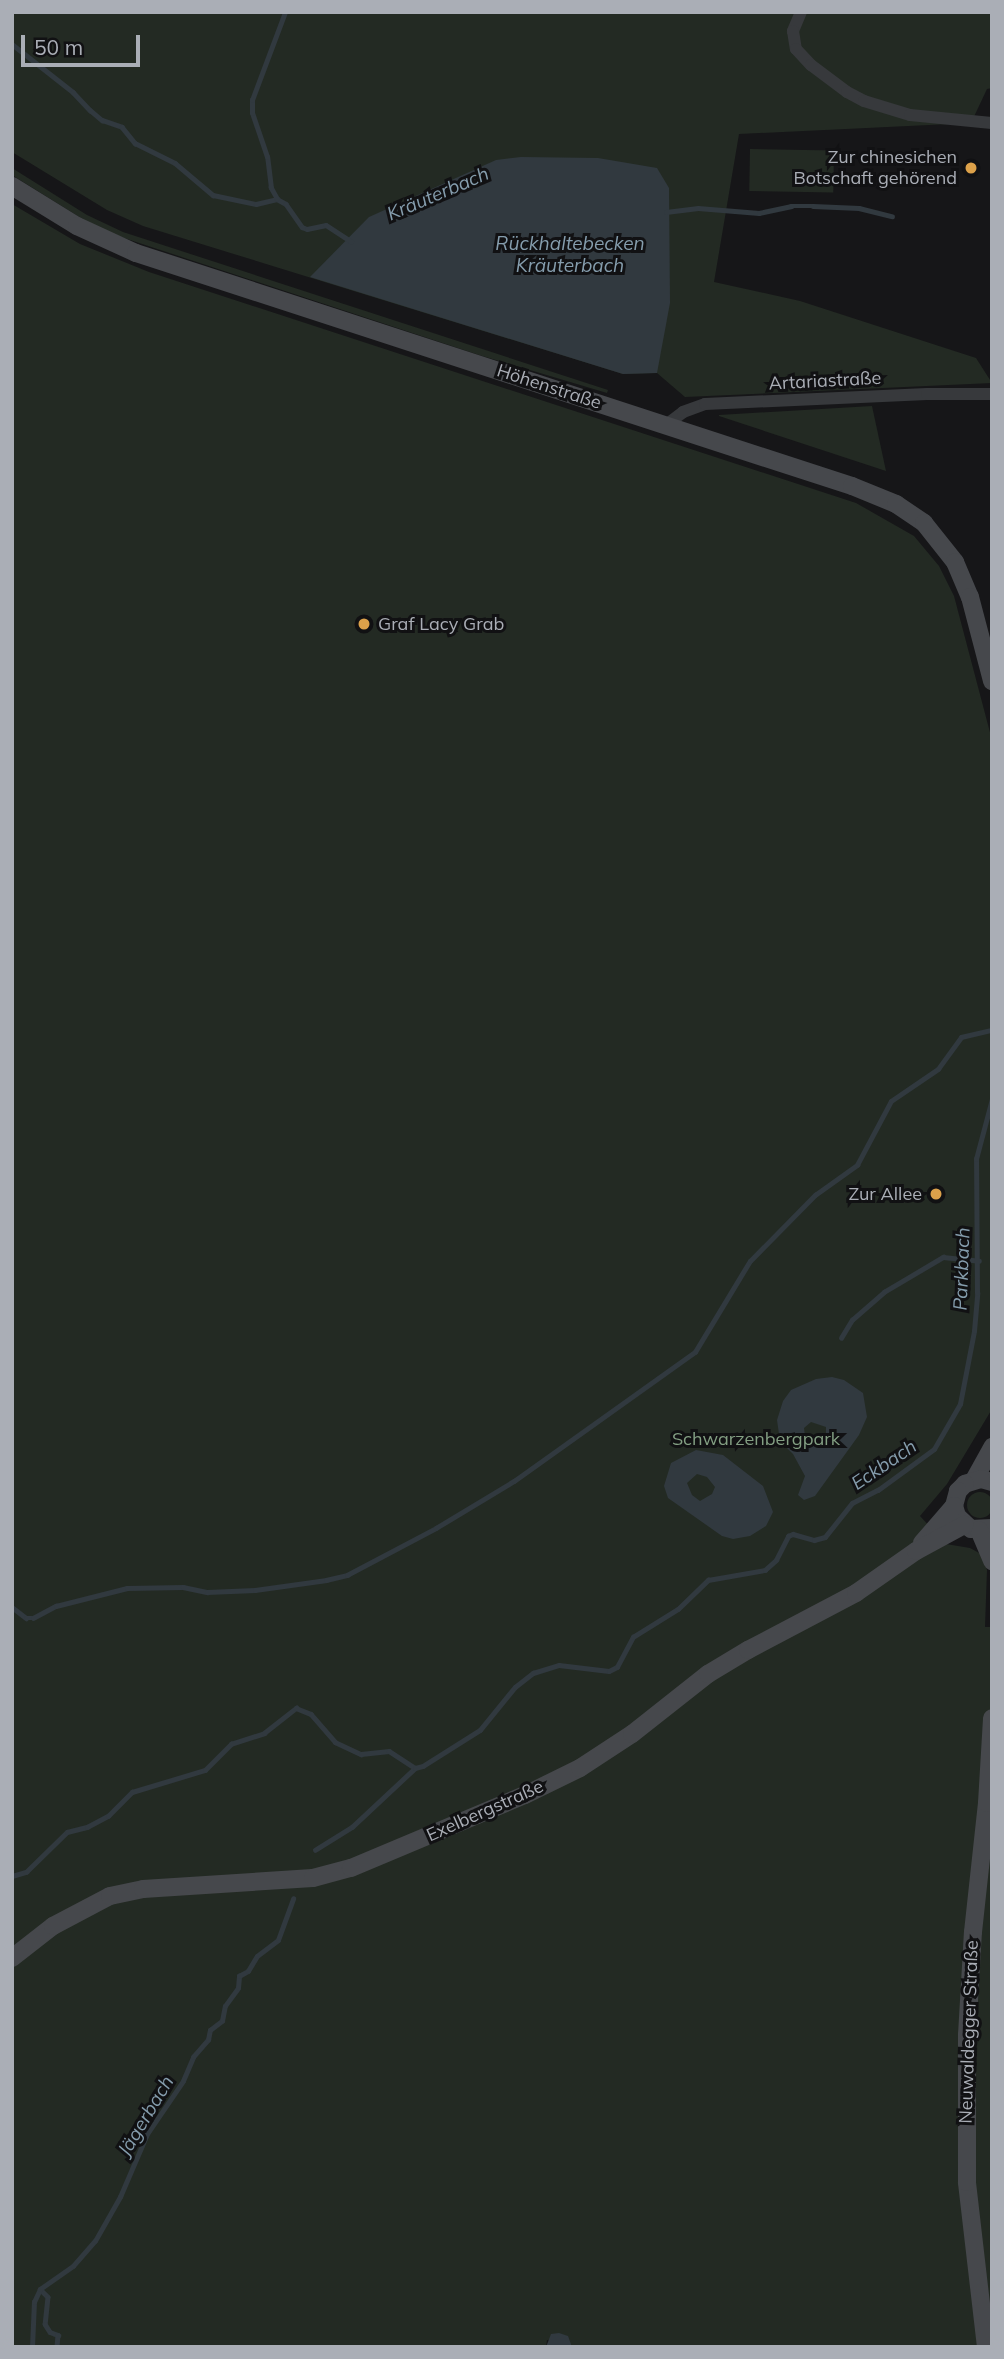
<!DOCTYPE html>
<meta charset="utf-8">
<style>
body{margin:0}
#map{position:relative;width:1004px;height:2359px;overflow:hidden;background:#161618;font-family:Mulish,sans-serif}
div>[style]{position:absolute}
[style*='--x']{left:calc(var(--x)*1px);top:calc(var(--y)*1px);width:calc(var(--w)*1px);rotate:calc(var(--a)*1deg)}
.green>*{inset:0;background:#232a23;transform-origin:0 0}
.round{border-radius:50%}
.water>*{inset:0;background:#31393f}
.stream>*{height:4.5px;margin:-2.25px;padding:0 2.25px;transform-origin:2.25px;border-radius:2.25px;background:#31393f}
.street>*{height:12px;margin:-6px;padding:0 6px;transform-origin:6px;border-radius:6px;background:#37393c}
.secondary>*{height:18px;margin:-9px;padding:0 9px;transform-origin:9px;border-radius:9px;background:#46484c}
.dots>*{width:19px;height:19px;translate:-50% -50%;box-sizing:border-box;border:4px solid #111113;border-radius:50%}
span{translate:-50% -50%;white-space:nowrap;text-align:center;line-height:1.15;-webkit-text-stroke:6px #111113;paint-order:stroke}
.poi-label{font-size:18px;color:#aaaeb6}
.right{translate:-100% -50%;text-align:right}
.left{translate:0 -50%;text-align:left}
.street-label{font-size:18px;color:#aaaeb6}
.park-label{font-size:18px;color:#839f83}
.water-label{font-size:19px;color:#859dad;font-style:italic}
.frame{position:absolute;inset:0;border:14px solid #aaaeb6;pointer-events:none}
.scale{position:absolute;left:21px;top:35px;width:119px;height:32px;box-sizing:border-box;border:4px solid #aaaeb6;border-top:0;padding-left:9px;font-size:21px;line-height:24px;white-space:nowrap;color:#aaaeb6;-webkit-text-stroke:5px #111113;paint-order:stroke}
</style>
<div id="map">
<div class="green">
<div style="clip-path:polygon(12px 12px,992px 12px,992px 88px,987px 89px,971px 123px,739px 134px,714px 282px,800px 301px,976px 358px,992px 383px,685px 397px,657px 373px,623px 374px,143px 226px,107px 210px,12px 152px)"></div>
<div style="left:750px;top:149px;width:84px;height:42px;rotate:1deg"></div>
<div style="clip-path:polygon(12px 168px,87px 215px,123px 232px,608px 390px,607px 393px,479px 355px,121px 237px,89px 223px,12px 175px)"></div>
<div style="clip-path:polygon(12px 204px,80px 244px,149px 272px,856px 503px,914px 536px,939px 566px,954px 596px,992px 740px,992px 1409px,947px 1484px,920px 1516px,946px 1544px,970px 1548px,981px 1554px,987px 1570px,985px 1627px,992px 1627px,992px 2347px,572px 2347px,567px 2339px,547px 2340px,546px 2347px,12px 2347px)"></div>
<div style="clip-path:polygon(872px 406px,886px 471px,719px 416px,719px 415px)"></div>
<div class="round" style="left:967px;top:1492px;width:26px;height:26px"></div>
</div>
<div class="water">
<div style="clip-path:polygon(521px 157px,598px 158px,657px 168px,669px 188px,670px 303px,657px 373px,623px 374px,310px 277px,369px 217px,496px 160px)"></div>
<div style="clip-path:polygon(evenodd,832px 1377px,844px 1380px,863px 1393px,867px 1417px,859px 1435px,815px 1496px,804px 1500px,798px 1495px,805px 1476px,793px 1454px,780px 1441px,777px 1420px,783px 1401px,791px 1390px,816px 1379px,832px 1377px,811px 1422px,826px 1427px,826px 1439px,813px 1440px,805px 1436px,804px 1428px,811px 1422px)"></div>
<div style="clip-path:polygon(evenodd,696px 1450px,723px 1455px,763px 1486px,773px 1512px,766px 1526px,750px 1536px,733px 1539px,722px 1536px,668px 1498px,664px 1486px,671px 1463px,696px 1450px,697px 1474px,707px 1477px,715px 1487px,712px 1494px,700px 1501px,692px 1495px,687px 1483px,697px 1474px)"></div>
<div style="clip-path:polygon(559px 2333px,568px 2336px,572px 2347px,546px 2347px,551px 2334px)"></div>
</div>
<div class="stream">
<div style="--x:12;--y:44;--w:78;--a:38.2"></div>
<div style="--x:73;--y:92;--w:25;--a:47"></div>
<div style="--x:90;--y:110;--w:16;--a:40"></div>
<div style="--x:102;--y:120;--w:21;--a:19"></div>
<div style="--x:122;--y:127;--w:21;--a:51"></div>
<div style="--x:135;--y:143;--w:45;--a:26.6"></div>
<div style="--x:175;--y:163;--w:50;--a:40.1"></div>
<div style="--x:213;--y:195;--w:44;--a:11.8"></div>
<div style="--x:256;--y:204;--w:22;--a:-13"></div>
<div style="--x:277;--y:199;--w:10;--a:29"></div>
<div style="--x:286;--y:204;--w:28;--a:55"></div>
<div style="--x:302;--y:227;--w:5;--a:22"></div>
<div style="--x:307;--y:229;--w:19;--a:-12"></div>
<div style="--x:326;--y:225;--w:30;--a:33"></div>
<div style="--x:277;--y:199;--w:13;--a:-119"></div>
<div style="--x:271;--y:188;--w:31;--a:-97"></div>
<div style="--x:267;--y:157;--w:46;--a:-108.8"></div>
<div style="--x:252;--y:113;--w:13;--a:-90"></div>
<div style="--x:252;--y:100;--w:94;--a:-69.4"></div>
<div style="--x:666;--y:212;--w:32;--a:-7"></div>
<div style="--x:698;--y:208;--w:61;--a:4.7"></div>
<div style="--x:759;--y:213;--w:33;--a:-12"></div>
<div style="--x:791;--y:206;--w:22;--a:0"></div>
<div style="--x:813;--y:206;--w:46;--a:2.5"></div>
<div style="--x:859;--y:208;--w:34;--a:14"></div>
<div style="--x:841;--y:1338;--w:21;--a:-59"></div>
<div style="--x:852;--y:1320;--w:43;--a:-41.2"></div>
<div style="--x:884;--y:1292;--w:69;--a:-30.7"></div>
<div style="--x:943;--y:1257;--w:36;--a:6"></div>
<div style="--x:12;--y:1607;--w:18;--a:38"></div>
<div style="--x:26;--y:1618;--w:7;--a:0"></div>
<div style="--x:33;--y:1618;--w:26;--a:-28"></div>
<div style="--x:56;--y:1606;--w:73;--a:-14.2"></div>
<div style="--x:127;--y:1588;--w:56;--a:-1"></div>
<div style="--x:183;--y:1587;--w:25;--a:12"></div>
<div style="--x:207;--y:1592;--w:48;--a:-2.4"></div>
<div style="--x:255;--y:1590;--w:72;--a:-8"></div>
<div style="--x:326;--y:1580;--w:22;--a:-13"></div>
<div style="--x:347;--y:1575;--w:101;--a:-27.8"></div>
<div style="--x:436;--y:1528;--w:91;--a:-31.1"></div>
<div style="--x:514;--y:1481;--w:222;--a:-35.5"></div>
<div style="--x:695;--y:1352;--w:106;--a:-58.9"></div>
<div style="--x:750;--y:1261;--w:93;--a:-45.4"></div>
<div style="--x:815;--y:1195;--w:52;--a:-35.5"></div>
<div style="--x:857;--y:1165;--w:72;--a:-62"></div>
<div style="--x:891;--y:1101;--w:57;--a:-34.2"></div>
<div style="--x:938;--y:1069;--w:39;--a:-54"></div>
<div style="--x:961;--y:1037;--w:32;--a:-13"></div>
<div style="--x:315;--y:1850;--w:44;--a:-31.9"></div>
<div style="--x:352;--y:1827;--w:86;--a:-43.1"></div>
<div style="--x:12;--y:1876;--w:15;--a:-16"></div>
<div style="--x:26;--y:1872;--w:57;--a:-44.3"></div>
<div style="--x:67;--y:1832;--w:21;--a:-14"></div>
<div style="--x:87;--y:1827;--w:24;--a:-28"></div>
<div style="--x:108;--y:1816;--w:34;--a:-45"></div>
<div style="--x:132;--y:1792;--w:76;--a:-16.8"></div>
<div style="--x:205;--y:1770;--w:37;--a:-45"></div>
<div style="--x:231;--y:1744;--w:35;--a:-18"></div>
<div style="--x:264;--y:1733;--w:41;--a:-38"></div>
<div style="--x:296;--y:1708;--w:16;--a:22"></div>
<div style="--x:311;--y:1714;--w:37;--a:49"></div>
<div style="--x:335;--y:1742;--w:29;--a:25"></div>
<div style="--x:361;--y:1754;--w:28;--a:-6"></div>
<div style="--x:389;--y:1751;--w:31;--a:33"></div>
<div style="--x:415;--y:1768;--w:8;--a:-14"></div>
<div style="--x:423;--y:1766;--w:67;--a:-32.3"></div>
<div style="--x:480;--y:1730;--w:55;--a:-50.9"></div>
<div style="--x:515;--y:1687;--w:23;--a:-38"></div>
<div style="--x:533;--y:1673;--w:27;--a:-17"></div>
<div style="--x:559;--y:1665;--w:50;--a:6.8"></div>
<div style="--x:609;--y:1671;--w:9;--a:-27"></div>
<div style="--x:617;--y:1667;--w:34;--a:-62"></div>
<div style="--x:633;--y:1637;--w:53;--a:-31.9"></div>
<div style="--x:678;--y:1609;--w:42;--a:-44"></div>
<div style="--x:708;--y:1580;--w:58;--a:-10"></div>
<div style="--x:765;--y:1570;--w:15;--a:-42"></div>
<div style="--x:776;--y:1560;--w:27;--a:-63"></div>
<div style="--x:788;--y:1536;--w:5;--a:-22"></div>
<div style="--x:793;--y:1534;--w:22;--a:16"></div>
<div style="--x:814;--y:1540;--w:11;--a:-15"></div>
<div style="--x:825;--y:1537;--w:43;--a:-51.5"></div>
<div style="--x:852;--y:1503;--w:29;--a:-27"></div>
<div style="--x:878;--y:1490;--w:69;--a:-36.2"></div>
<div style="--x:934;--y:1449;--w:52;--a:-60"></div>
<div style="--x:960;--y:1404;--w:74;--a:-79.1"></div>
<div style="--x:974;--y:1331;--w:38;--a:-85"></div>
<div style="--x:977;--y:1293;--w:134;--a:-90.4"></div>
<div style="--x:976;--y:1159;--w:62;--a:-75.1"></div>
<div style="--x:40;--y:2289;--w:11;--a:45"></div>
<div style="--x:48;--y:2297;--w:27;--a:96"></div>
<div style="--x:45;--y:2324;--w:9;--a:58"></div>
<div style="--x:50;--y:2332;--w:9;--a:21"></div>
<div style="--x:58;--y:2335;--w:12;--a:95"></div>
<div style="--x:32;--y:2347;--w:45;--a:-87.5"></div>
<div style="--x:34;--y:2302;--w:14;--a:-65"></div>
<div style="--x:40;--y:2289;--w:40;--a:-34.9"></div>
<div style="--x:73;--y:2266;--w:33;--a:-49"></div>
<div style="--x:95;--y:2241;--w:51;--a:-60.4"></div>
<div style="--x:120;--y:2197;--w:69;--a:-66.8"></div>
<div style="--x:147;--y:2134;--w:64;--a:-55.8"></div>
<div style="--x:183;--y:2081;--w:26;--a:-67"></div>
<div style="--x:193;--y:2057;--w:23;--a:-49"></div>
<div style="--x:208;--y:2040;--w:10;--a:-79"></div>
<div style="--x:210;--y:2030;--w:15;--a:-37"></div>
<div style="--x:222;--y:2021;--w:15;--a:-79"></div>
<div style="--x:225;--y:2006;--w:22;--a:-54"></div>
<div style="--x:238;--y:1988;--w:12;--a:-85"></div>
<div style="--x:239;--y:1976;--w:10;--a:-29"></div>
<div style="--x:248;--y:1971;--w:17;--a:-59"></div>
<div style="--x:257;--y:1956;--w:26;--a:-37"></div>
<div style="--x:278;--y:1940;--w:44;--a:-69.9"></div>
</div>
<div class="street">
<div style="--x:801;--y:12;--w:21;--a:113"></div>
<div style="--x:793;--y:31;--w:18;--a:81"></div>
<div style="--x:796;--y:49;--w:22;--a:47"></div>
<div style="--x:811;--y:65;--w:45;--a:36.9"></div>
<div style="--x:847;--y:92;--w:19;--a:28"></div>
<div style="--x:864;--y:101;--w:48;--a:16.9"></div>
<div style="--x:910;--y:115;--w:82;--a:5.6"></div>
<div style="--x:666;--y:425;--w:21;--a:-37"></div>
<div style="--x:683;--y:412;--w:23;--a:-20"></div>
<div style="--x:705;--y:404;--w:222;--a:-2.6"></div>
<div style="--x:927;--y:394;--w:65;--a:0"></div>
</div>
<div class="secondary">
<div style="--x:12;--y:186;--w:76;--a:31.6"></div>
<div style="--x:77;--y:226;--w:65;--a:24.6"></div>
<div style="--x:136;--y:253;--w:753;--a:18.03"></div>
<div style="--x:852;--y:486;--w:48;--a:22.2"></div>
<div style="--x:896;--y:504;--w:34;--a:34"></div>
<div style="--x:924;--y:523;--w:50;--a:51.5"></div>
<div style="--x:955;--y:562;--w:38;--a:67"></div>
<div style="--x:970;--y:597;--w:87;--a:75.3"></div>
<div style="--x:974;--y:1480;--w:38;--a:-61"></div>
<div style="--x:992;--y:1482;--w:11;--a:-165"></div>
<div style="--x:981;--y:1479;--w:17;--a:163"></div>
<div style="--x:965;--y:1484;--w:10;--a:135"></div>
<div style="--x:958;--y:1491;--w:16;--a:105"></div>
<div style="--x:954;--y:1506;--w:10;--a:73"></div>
<div style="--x:957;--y:1516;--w:19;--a:43"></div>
<div style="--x:971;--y:1529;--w:21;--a:-3"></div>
<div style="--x:979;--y:1530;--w:34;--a:67"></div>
<div style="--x:922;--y:1543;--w:49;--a:-49.1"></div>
<div style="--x:12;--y:1958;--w:52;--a:-38"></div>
<div style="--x:53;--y:1926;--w:64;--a:-27.8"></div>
<div style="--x:110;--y:1896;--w:34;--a:-12"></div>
<div style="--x:143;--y:1889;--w:170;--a:-3.7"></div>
<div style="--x:313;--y:1878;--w:39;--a:-15"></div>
<div style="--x:351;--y:1868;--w:189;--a:-22.8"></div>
<div style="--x:525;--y:1795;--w:61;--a:-26.1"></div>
<div style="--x:580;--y:1768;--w:62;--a:-33.2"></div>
<div style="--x:632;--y:1734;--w:97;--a:-38.3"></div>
<div style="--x:708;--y:1674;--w:47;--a:-31"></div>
<div style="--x:748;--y:1650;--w:122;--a:-27.8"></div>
<div style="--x:856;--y:1593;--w:73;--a:-35"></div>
<div style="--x:916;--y:1551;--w:55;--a:-28.4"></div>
<div style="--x:986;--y:2347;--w:166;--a:-96.6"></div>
<div style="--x:967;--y:2182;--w:147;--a:-90"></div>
<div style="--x:967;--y:2035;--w:103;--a:-86.7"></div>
<div style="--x:973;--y:1932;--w:130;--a:-83.8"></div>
<div style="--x:987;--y:1803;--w:85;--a:-86.6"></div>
</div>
<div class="dots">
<div style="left:971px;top:168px;background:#dca14a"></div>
<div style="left:364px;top:624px;background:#dca14a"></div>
<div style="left:936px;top:1194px;background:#dca14a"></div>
</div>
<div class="poi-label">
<span class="right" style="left:957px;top:168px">Zur chinesichen<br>Botschaft gehörend</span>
<span class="left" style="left:378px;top:624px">Graf Lacy Grab</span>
<span class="right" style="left:922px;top:1194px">Zur Allee</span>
</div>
<div class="street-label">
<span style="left:825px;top:381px;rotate:-3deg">Artariastraße</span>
<span style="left:549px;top:387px;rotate:18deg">Höhenstraße</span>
<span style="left:485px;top:1811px;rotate:-24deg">Exelbergstraße</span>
<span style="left:969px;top:2032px;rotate:-88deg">Neuwaldegger Straße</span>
</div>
<div class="park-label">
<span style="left:756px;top:1439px">Schwarzenbergpark</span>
</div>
<div class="water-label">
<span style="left:438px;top:194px;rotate:-23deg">Kräuterbach</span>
<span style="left:570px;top:255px">Rückhaltebecken<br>Kräuterbach</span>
<span style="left:962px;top:1269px;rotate:-88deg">Parkbach</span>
<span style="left:884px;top:1465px;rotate:-34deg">Eckbach</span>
<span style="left:146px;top:2116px;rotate:-59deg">Jägerbach</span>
</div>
<div class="frame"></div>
<div class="scale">50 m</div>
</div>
